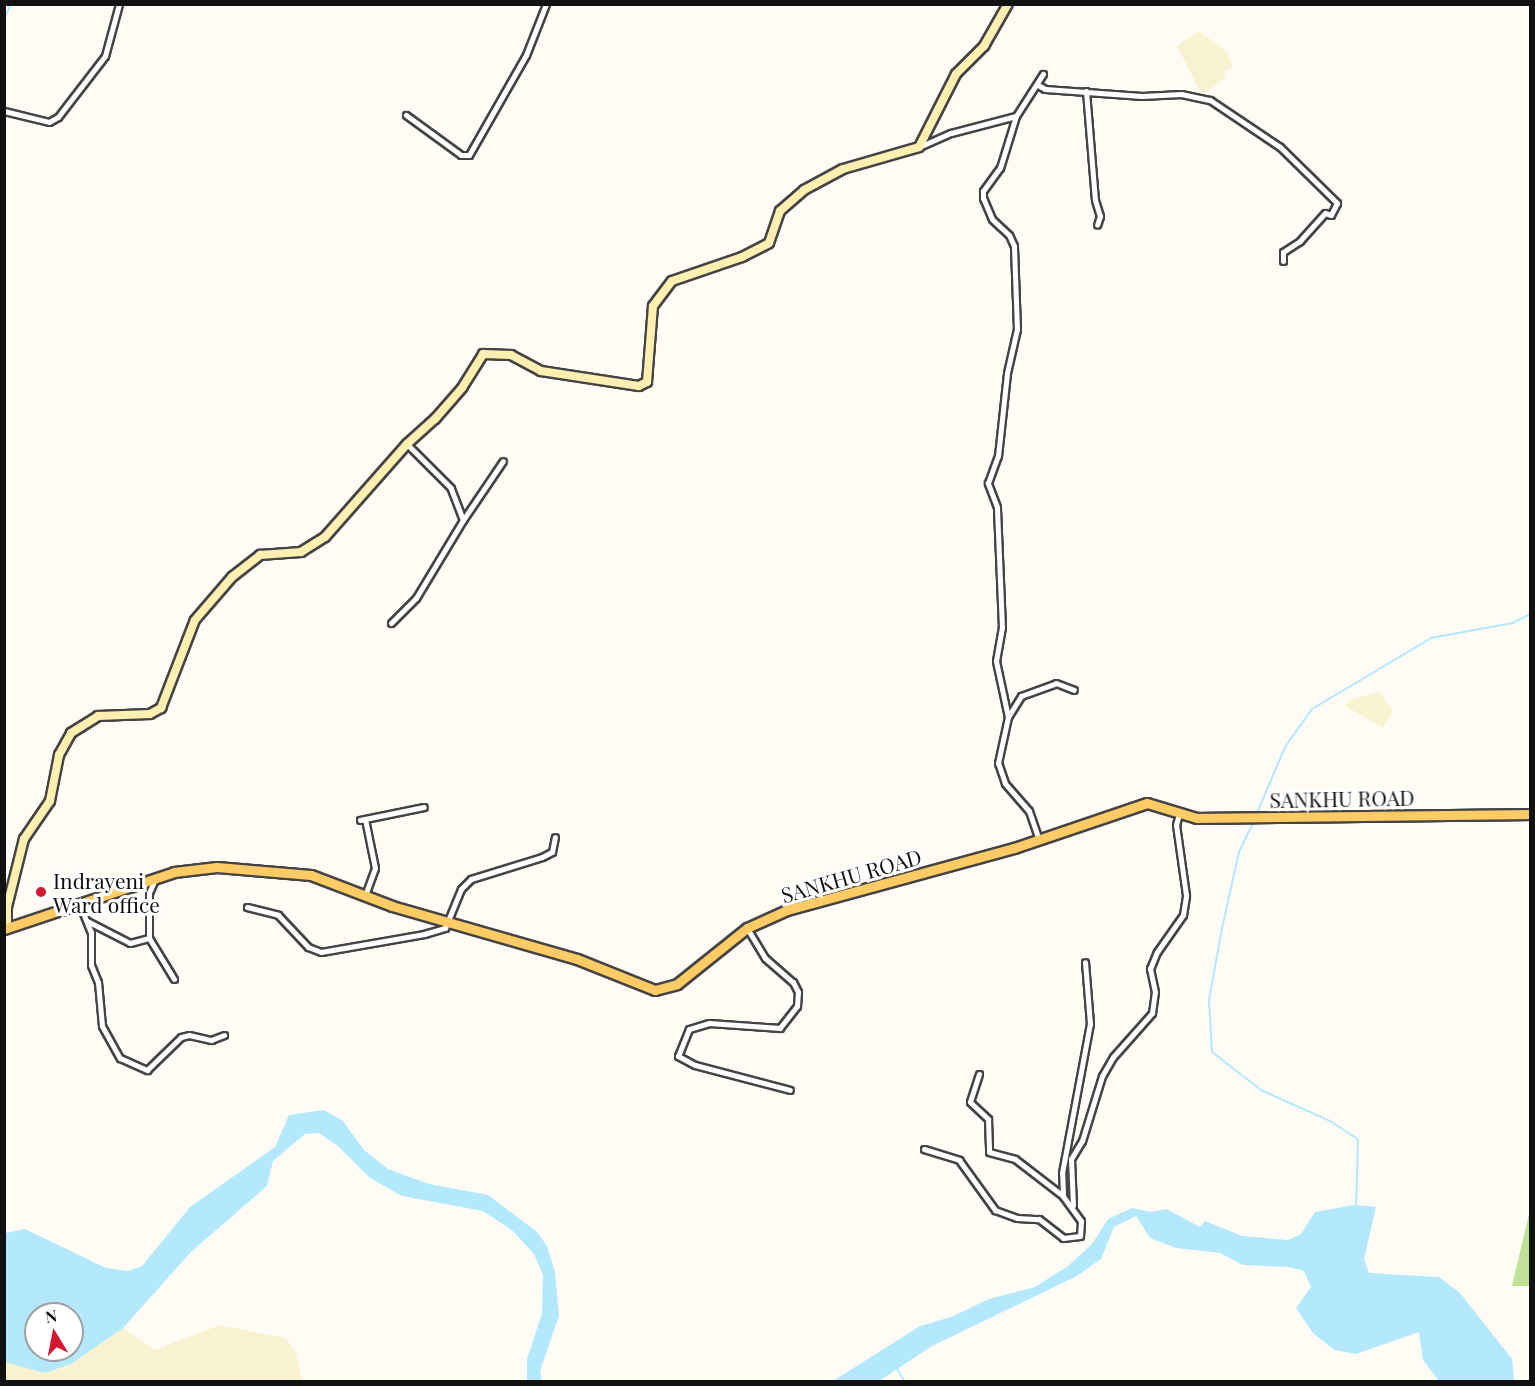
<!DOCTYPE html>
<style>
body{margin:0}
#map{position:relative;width:1535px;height:1386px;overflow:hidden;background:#fffcf5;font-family:"Playfair Display",serif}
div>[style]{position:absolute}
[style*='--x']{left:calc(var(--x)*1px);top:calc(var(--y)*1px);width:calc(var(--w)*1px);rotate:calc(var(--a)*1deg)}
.farmland>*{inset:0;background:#f9f2d1}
.forest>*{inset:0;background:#bfe296}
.water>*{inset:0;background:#b3e8fd}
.stream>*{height:2px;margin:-1px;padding:0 1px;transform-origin:1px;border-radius:1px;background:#b3e8fd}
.roads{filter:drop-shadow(2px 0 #444) drop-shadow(-2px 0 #444) drop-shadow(0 2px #444) drop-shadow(0 -2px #444)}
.street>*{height:5px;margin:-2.5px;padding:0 2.5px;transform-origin:2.5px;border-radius:2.5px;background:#fff}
.secondary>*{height:8px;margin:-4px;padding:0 4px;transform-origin:4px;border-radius:4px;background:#ffefb0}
.primary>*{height:9px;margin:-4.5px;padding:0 4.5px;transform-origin:4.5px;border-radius:4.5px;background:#ffcb65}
.dots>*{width:16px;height:16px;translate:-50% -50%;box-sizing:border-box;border:3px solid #fff;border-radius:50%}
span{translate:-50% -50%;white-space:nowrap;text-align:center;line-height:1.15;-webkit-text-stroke:6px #fff;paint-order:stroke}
.street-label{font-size:21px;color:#111}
.poi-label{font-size:21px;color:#111}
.left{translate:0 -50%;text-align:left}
.frame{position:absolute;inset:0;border:6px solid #111;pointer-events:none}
.north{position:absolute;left:24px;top:1302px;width:60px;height:60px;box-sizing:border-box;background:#fff;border:2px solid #a0a0a0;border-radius:50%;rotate:350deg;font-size:16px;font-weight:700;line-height:24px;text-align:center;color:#111}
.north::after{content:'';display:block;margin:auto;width:21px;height:27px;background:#d31732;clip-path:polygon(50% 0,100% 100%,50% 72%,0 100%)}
</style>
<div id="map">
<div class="farmland">
<div style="clip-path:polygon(1199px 31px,1227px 52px,1233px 67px,1223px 73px,1226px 77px,1202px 95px,1177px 46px)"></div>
<div style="clip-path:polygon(1379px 692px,1393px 711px,1383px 728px,1345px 706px,1350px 700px)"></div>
<div style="clip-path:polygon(220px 1325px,285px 1338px,295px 1350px,302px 1381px,5px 1382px,5px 1362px,45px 1373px,71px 1364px,123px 1328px,155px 1350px)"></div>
</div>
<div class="forest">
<div style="clip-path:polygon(1530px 1210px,1530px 1286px,1512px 1286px)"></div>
</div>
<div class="water">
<div style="clip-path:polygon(evenodd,324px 1110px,343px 1121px,364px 1150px,388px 1169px,429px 1184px,488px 1195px,537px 1232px,547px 1246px,555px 1272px,559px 1316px,540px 1371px,542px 1381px,527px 1381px,527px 1359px,542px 1313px,543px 1275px,534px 1254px,513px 1231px,483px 1211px,402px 1196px,370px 1178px,339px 1147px,319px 1133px,305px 1134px,273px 1161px,267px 1186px,191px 1252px,123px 1328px,71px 1364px,45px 1373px,5px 1362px,5px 1233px,25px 1229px,106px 1268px,128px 1271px,142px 1266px,190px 1207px,275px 1147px,289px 1115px,324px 1110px,36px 1314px,72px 1314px,72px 1350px,36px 1350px,36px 1314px)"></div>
<div style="clip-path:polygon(1354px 1205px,1376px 1207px,1364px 1259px,1369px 1273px,1439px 1277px,1460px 1293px,1512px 1359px,1514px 1381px,1439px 1381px,1423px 1360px,1419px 1332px,1356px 1354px,1334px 1350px,1313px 1333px,1296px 1308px,1311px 1287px,1304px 1271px,1289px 1267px,1243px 1265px,1220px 1253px,1176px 1248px,1150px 1238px,1136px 1216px,1114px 1227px,1101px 1259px,1077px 1276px,932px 1346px,879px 1381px,833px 1381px,920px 1326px,951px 1317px,989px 1299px,1035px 1287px,1068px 1266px,1092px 1244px,1108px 1219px,1132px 1208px,1151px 1212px,1167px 1209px,1200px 1227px,1205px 1221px,1242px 1236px,1288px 1240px,1301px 1234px,1315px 1212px)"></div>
</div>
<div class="stream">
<div style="--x:4;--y:19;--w:17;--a:-65"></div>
<div style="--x:1257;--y:813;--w:72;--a:-67"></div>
<div style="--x:1285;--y:747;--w:47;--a:-54.6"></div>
<div style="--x:1312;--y:709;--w:139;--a:-30.8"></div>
<div style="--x:1431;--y:638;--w:83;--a:-10.4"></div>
<div style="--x:1513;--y:623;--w:19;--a:-28"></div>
<div style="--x:1254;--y:821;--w:34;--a:116"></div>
<div style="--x:1239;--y:852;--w:78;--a:102.6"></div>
<div style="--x:1222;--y:928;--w:73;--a:100.2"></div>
<div style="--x:1209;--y:1000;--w:52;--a:86.7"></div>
<div style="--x:1212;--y:1052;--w:62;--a:37.8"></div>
<div style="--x:1261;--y:1090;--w:76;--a:24.2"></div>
<div style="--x:1330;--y:1121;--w:33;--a:33"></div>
<div style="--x:1358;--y:1139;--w:70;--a:91.6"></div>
<div style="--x:897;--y:1369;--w:15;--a:58"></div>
</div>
<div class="roads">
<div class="street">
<div style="--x:1038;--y:85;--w:8;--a:30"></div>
<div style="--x:1045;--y:89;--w:97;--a:4.1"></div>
<div style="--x:1142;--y:96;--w:39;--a:-3"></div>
<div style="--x:1181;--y:94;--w:30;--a:12"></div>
<div style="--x:1210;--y:100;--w:84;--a:33.9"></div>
<div style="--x:1280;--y:147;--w:80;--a:44.5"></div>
<div style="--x:1337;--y:203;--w:13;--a:117"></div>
<div style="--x:1331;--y:215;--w:6;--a:-162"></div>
<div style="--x:1325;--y:213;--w:38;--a:132"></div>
<div style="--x:1300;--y:241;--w:20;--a:147"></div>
<div style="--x:1283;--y:252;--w:9;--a:90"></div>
<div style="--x:1086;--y:91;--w:109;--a:85.3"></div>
<div style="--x:1095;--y:200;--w:17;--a:73"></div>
<div style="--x:1100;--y:216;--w:9;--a:108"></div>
<div style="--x:4;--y:111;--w:46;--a:13.7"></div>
<div style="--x:49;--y:122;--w:10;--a:-29"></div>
<div style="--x:58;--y:117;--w:77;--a:-52.4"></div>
<div style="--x:105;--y:56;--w:54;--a:-74.9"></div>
<div style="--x:406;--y:115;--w:68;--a:36"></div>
<div style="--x:461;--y:155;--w:8;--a:0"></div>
<div style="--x:469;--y:155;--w:115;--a:-60.3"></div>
<div style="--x:526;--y:55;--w:55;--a:-68.6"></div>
<div style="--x:919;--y:147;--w:35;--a:-24"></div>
<div style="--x:951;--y:133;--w:67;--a:-14.7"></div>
<div style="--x:463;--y:520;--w:71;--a:-55.9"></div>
<div style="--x:391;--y:623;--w:35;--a:-45"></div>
<div style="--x:416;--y:598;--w:91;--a:-58.9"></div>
<div style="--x:463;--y:520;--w:34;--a:-111"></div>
<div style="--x:451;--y:488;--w:62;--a:-135"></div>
<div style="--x:1008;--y:717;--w:25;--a:-58"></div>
<div style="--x:1021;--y:696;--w:37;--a:-20"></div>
<div style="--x:1056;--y:683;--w:19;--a:21"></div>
<div style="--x:365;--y:819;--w:50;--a:78.5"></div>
<div style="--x:375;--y:868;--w:29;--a:110"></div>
<div style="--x:360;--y:820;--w:65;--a:-11.5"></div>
<div style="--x:1039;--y:840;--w:31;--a:-109"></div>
<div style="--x:1029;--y:811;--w:37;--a:-131"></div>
<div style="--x:1005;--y:783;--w:21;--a:-109"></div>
<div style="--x:998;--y:763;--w:47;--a:-77.7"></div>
<div style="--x:1008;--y:717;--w:57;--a:-102.1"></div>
<div style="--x:996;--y:661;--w:34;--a:-80"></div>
<div style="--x:1002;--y:628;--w:121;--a:-92.4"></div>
<div style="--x:997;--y:507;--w:26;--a:-111"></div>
<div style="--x:988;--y:483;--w:29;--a:-70"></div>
<div style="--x:998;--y:456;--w:83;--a:-83.8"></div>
<div style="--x:1007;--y:373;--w:45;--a:-77.2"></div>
<div style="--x:1017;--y:329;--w:83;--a:-92.1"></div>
<div style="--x:1014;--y:246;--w:12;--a:-114"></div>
<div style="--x:1009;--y:235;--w:23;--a:-137"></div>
<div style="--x:992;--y:219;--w:23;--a:-113"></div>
<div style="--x:983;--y:198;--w:7;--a:-90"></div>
<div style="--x:983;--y:191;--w:29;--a:-54"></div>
<div style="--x:1000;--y:168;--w:54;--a:-72.9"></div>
<div style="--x:1016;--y:116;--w:50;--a:-57.3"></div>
<div style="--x:156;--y:877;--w:17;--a:114"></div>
<div style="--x:149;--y:893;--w:45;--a:90"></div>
<div style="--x:149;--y:938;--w:48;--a:58.6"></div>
<div style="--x:79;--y:903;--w:31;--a:68"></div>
<div style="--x:91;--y:932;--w:33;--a:90"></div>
<div style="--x:91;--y:965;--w:18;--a:68"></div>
<div style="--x:98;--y:982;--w:44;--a:84.8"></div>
<div style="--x:102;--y:1026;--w:37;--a:61"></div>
<div style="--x:120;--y:1058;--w:30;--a:24"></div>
<div style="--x:147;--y:1070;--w:47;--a:-44.1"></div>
<div style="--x:181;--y:1037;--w:8;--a:-14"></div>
<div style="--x:189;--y:1035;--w:23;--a:13"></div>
<div style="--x:211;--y:1040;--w:14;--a:-21"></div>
<div style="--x:247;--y:907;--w:32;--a:14"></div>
<div style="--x:278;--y:915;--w:44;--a:46.8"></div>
<div style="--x:308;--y:947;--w:14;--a:21"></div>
<div style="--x:321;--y:952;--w:105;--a:-9.9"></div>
<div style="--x:424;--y:934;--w:22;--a:-16"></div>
<div style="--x:445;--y:928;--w:42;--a:-67.7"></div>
<div style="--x:461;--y:889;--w:14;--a:-45"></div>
<div style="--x:471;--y:879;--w:74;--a:-17.2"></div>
<div style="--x:542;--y:857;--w:11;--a:-27"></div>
<div style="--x:552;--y:852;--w:15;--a:-79"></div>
<div style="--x:87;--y:921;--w:48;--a:27.1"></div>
<div style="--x:130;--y:943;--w:20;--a:-15"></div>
<div style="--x:747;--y:928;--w:35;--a:59"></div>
<div style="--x:765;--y:958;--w:37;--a:41"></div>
<div style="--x:793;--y:982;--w:11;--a:63"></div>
<div style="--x:798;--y:992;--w:14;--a:94"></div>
<div style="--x:797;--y:1006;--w:28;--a:128"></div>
<div style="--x:780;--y:1028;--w:71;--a:-176"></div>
<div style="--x:709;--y:1023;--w:21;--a:163"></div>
<div style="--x:689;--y:1029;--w:29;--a:112"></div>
<div style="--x:678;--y:1056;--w:19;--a:28"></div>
<div style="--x:695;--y:1065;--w:98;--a:14.7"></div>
<div style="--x:979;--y:1074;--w:29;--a:108"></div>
<div style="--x:970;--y:1102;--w:25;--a:43"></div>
<div style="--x:988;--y:1119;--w:33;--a:88"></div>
<div style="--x:989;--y:1152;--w:27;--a:15"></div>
<div style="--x:1015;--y:1159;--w:61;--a:37.6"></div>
<div style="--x:924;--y:1149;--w:37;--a:17"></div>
<div style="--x:959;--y:1160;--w:62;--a:54.2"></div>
<div style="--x:995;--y:1210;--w:23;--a:20"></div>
<div style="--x:1017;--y:1218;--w:22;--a:3"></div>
<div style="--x:1039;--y:1219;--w:31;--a:38"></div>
<div style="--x:1063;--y:1238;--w:17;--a:-7"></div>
<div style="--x:1080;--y:1236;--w:15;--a:-86"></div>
<div style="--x:1081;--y:1221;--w:31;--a:-126"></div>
<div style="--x:1063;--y:1196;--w:23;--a:-92"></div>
<div style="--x:1062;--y:1173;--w:152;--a:-79.4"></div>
<div style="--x:1090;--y:1024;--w:62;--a:-94.6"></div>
<div style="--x:1073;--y:1205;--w:46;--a:-92.5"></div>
<div style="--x:1071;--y:1159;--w:21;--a:-59"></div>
<div style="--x:1082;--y:1141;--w:68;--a:-72.9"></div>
<div style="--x:1102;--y:1076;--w:22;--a:-60"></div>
<div style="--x:1113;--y:1057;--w:59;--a:-48.4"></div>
<div style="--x:1152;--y:1013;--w:21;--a:-82"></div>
<div style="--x:1155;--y:992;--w:24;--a:-102"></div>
<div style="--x:1150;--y:969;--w:18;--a:-68"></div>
<div style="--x:1157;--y:952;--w:45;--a:-54.9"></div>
<div style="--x:1183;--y:915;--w:20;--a:-81"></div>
<div style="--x:1186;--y:895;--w:71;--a:-98.1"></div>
<div style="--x:1176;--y:825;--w:11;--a:-75"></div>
</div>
<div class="secondary">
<div style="--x:7;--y:928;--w:21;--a:-90"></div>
<div style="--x:7;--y:907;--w:70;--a:-76"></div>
<div style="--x:24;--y:839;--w:46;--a:-55.6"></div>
<div style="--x:50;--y:801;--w:47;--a:-78.9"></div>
<div style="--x:59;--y:755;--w:25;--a:-61"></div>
<div style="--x:71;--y:733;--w:32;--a:-32"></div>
<div style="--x:98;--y:716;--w:52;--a:-2.2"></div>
<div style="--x:150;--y:714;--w:13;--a:-29"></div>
<div style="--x:161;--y:708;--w:94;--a:-68.9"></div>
<div style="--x:195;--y:620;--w:57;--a:-49.3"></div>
<div style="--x:232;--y:577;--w:36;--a:-38"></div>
<div style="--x:260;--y:555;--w:41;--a:-4.2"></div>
<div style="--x:301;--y:552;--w:28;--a:-32"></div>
<div style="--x:325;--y:537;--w:124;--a:-48.6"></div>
<div style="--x:407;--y:444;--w:38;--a:-42"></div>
<div style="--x:435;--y:419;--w:41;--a:-48.9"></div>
<div style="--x:462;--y:388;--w:40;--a:-58"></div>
<div style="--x:483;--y:354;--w:28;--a:2"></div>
<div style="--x:511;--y:355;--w:34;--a:28"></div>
<div style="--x:541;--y:371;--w:99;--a:8.7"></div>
<div style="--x:639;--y:386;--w:9;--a:-27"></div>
<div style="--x:647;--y:382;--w:76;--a:-85.5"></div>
<div style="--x:653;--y:306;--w:31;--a:-53"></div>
<div style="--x:672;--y:281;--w:74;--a:-18.9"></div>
<div style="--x:742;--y:257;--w:30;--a:-27"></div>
<div style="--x:769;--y:243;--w:34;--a:-71"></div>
<div style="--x:780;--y:211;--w:32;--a:-41"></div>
<div style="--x:804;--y:190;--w:44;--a:-28.3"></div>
<div style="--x:843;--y:169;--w:79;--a:-16.1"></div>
<div style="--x:919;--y:147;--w:82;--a:-63.1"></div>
<div style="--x:956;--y:74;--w:40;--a:-45"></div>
<div style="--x:984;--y:46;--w:48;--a:-60.3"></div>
</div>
<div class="primary">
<div style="--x:4;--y:929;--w:179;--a:-18.5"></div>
<div style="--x:174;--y:872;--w:43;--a:-6.6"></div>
<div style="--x:217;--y:867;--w:94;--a:4.9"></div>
<div style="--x:311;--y:875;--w:87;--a:20.9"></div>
<div style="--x:392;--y:906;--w:192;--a:16"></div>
<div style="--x:577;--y:959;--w:84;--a:21.7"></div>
<div style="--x:655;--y:990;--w:23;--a:-15"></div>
<div style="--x:677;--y:984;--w:90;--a:-38.7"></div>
<div style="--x:747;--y:928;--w:44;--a:-24.2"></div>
<div style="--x:787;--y:910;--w:235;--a:-15.3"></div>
<div style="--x:1014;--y:848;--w:140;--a:-18.7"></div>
<div style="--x:1147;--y:803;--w:52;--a:16.7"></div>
<div style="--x:1197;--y:818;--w:333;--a:-0.7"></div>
</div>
</div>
<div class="dots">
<div style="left:41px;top:892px;background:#d31732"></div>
</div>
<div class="street-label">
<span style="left:1342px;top:798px;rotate:-1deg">SANKHU ROAD</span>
<span style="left:851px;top:875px;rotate:-16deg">SANKHU ROAD</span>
</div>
<div class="poi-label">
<span class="left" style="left:53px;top:892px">Indrayeni<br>Ward office</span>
</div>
<div class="frame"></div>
<div class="north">N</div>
</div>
